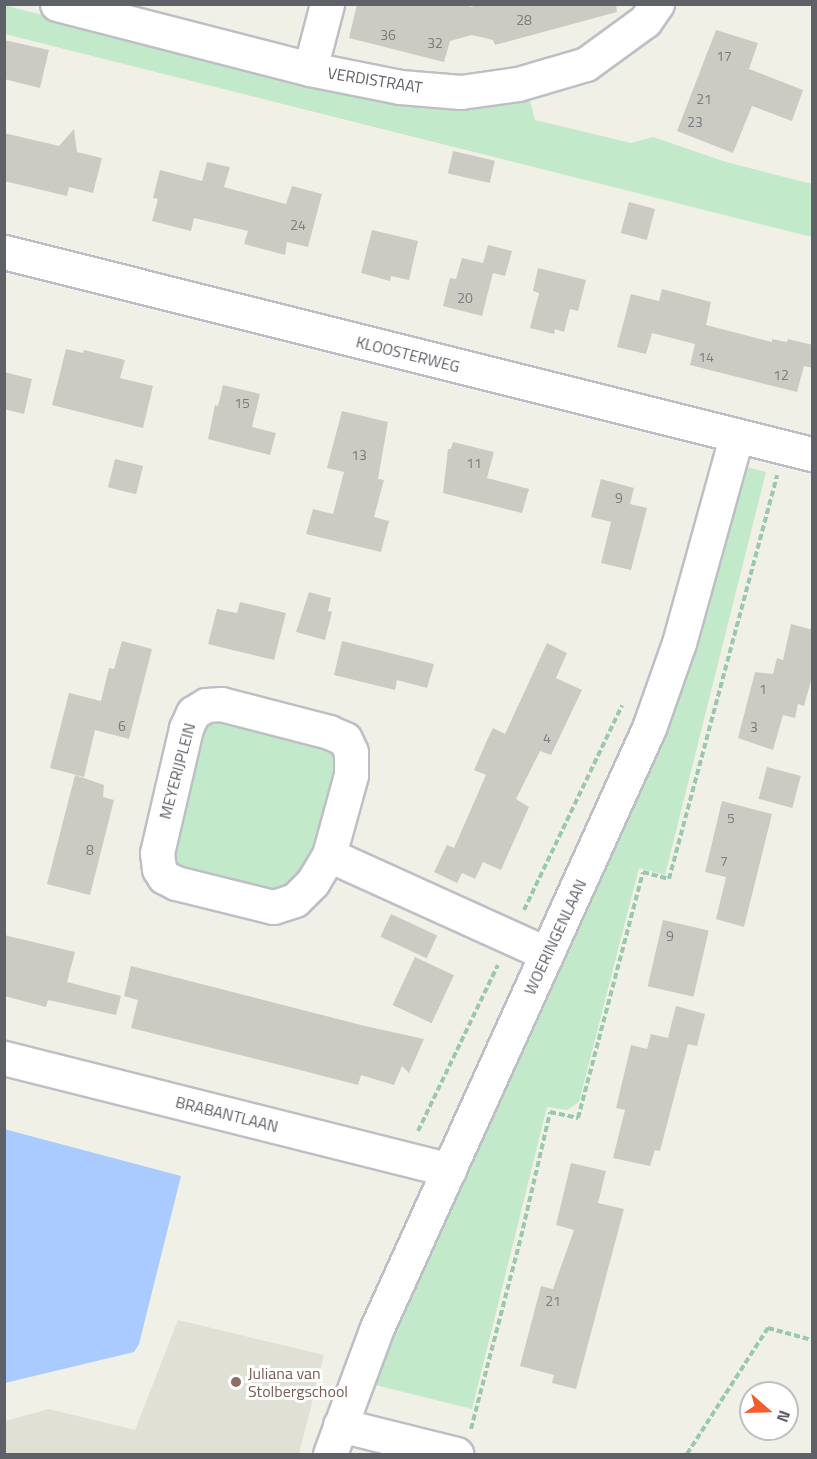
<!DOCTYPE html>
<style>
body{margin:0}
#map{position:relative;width:817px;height:1459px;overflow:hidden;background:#f1f0e7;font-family:"Titillium Web",sans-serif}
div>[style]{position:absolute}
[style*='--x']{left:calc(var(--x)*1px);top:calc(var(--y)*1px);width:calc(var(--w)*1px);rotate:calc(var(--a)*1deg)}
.education>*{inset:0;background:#e1e0d5}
.green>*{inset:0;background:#c2e9c9}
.water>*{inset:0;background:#a9cbff}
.building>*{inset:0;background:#cccbc3;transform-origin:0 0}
.path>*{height:4px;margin-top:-2px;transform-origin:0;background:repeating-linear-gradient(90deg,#9ac8af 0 6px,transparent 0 9px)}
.roads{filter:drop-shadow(2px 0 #bebfc6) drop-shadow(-2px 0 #bebfc6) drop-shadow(0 2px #bebfc6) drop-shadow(0 -2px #bebfc6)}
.minor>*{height:33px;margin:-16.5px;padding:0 16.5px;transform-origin:16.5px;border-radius:16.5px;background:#fff}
.dots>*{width:16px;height:16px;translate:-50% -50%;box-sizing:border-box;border:3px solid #fff;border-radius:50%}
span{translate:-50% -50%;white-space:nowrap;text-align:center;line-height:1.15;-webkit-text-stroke:6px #fff;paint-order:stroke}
.number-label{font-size:14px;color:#7a7c7f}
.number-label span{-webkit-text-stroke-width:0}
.street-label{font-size:16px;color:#5e6168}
.education-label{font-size:16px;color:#785e54}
.left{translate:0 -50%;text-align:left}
.frame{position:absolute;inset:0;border:6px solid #5e6168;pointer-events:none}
.north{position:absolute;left:739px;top:1381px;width:60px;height:60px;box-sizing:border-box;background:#fff;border:2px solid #bfc0c3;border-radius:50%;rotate:110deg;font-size:16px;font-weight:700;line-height:24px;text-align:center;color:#5e6168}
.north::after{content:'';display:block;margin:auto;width:21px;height:27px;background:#f35d2b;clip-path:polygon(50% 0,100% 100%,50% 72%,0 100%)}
</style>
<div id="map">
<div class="education">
<div style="clip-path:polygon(178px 1320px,324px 1355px,299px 1454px,5px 1454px,5px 1421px,49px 1409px,135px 1430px)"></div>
</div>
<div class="green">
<div style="clip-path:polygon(4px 5px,348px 95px,396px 105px,471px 108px,529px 96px,535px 120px,631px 143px,653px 137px,726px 162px,812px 184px,812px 237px,5px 34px)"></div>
<div style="clip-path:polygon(743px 466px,766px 472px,665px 875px,639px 868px,579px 1102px,567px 1110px,547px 1107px,472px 1409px,371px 1384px,594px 886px)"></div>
<div style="clip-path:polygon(209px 718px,330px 745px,339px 759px,323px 836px,300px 878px,276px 895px,188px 874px,173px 864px,169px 842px,197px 731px)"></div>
</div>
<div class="water">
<div style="clip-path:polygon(4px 1129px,181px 1176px,139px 1344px,134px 1352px,5px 1383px)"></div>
</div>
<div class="building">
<div style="clip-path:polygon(357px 4px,462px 4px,471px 7px,480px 4px,616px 4px,617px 12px,495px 45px,493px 40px,472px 35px,450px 41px,444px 62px,349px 38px)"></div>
<div style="clip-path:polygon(716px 30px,758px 43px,749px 69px,803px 90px,792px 121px,752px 106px,733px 153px,677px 131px)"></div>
<div style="clip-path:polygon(4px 40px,49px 50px,40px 88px,4px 79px)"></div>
<div style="clip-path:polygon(74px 129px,77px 152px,102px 158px,93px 193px,69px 187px,67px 196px,4px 181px,4px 133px,59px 146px)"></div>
<div style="left:453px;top:151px;width:43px;height:23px;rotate:13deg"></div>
<div style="clip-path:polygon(207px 162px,230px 167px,224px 187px,286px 204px,292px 186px,322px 194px,308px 247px,287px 242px,285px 255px,244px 244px,248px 231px,194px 218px,191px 231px,152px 221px,158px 199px,153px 198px,160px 170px,202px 181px)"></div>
<div style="left:629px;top:202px;width:27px;height:32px;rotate:15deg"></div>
<div style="clip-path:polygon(372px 230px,418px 241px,409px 280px,391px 276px,390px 281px,361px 273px)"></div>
<div style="clip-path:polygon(488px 245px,512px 251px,505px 276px,493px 273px,482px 316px,443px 306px,450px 278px,456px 279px,462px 258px,483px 263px)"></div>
<div style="clip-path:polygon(538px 268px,586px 280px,578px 311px,570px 309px,564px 332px,555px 329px,554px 334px,530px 328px,539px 293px,533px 291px)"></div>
<div style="clip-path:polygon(662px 289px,711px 302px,706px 325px,772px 342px,772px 339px,787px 342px,788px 339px,813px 345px,813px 368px,804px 366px,797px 392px,690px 365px,695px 344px,652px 333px,646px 354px,617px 347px,631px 294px,659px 301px)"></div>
<div style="clip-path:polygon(66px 349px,83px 353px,84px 350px,125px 360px,120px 378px,153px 386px,143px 428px,52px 405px)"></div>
<div style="clip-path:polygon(4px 372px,32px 379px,24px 414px,4px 409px)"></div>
<div style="clip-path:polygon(223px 385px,260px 394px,252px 427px,276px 433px,270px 455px,208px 439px,215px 405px,218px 406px)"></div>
<div style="clip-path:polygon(342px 411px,388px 422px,378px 479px,384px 480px,374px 517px,389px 521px,381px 552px,306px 534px,313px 509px,333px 514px,344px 472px,327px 468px)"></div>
<div style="clip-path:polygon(453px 442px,494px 452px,487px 478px,529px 489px,522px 513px,443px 493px,448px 449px,451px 449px)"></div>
<div style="left:115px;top:459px;width:29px;height:29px;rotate:14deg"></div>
<div style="clip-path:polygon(601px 479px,634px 488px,630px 504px,647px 508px,631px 570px,601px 563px,611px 522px,591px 517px)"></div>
<div style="clip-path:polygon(309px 592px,331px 598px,328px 611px,332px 612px,325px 640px,296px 632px)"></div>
<div style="clip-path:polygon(240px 602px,286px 613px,274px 660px,208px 644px,217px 609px,237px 613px)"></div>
<div style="clip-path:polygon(791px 624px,813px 630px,813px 674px,804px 706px,798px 704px,795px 718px,783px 715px,773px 750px,738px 738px,755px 672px,773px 674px,777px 658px,783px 660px)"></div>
<div style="clip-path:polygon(122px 641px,152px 649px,129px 739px,95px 730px,84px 777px,50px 768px,69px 693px,101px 701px,109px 668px,114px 669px)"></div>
<div style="clip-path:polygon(342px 641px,434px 664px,427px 688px,397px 680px,395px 690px,334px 675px)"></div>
<div style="clip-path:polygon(547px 643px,567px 653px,556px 678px,582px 690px,551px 755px,540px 751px,516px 799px,529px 807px,501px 870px,483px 862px,475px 879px,462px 873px,457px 883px,434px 872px,447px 845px,454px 848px,486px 775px,474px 770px,488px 738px,493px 728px,505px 734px)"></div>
<div style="left:767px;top:767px;width:35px;height:33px;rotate:15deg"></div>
<div style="clip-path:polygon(75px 775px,104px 785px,103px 797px,114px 800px,90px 895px,47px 884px)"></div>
<div style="clip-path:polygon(722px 801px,772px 814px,744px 927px,716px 919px,726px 877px,705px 872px)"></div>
<div style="left:391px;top:914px;width:51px;height:25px;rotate:25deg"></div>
<div style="left:663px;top:920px;width:47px;height:68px;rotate:13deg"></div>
<div style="clip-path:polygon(4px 935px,75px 952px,67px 982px,121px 996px,116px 1015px,48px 1000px,46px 1007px,4px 996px)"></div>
<div style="left:415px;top:957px;width:43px;height:53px;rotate:25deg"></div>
<div style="clip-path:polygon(131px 966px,365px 1026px,424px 1039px,409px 1073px,402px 1066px,394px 1085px,361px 1075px,358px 1085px,300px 1070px,131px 1028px,138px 1000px,124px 996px)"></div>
<div style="clip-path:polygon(676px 1006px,705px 1014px,697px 1046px,688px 1044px,660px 1151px,655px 1150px,650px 1166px,613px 1158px,625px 1110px,616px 1108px,631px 1045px,647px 1049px,651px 1034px,668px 1038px)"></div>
<div style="clip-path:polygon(571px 1163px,606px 1171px,598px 1203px,624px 1209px,576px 1389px,552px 1383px,554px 1375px,520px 1366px,541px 1286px,553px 1289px,574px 1230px,556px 1225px)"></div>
</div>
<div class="path">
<div style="--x:524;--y:910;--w:227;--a:-64.4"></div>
<div style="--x:418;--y:1131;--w:184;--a:-64.3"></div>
<div style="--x:471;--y:1429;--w:198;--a:-75.4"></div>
<div style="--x:521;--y:1237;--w:128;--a:-76.9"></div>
<div style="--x:550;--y:1112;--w:29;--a:12"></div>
<div style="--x:578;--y:1118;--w:254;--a:-75.2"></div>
<div style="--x:643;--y:872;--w:27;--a:15"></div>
<div style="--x:669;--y:879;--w:418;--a:-75"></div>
<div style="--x:687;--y:1454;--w:150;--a:-57.3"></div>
<div style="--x:768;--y:1328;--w:46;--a:15.3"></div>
</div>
<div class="roads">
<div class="minor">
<div style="--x:57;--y:4;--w:261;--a:14.4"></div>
<div style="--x:310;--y:69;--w:92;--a:11.3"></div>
<div style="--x:400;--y:87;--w:61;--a:4.7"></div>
<div style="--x:461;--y:92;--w:58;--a:-8"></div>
<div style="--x:518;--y:84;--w:71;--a:-16.4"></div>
<div style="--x:586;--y:64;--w:73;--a:-36.1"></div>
<div style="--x:645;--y:21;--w:21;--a:-55"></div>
<div style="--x:310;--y:69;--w:67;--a:-75.3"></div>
<div style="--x:4;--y:252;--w:833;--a:14.04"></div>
<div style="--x:329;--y:855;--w:31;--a:121"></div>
<div style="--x:313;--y:882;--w:25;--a:135"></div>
<div style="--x:295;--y:900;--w:23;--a:162"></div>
<div style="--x:273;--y:907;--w:100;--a:-166.1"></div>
<div style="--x:176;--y:883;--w:13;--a:-153"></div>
<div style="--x:164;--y:877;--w:9;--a:-122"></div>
<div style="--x:159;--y:869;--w:16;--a:-97"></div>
<div style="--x:157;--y:853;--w:128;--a:-76.9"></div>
<div style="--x:186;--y:728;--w:17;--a:-65"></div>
<div style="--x:193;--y:713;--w:15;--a:-32"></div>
<div style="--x:206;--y:705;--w:15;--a:-4"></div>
<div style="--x:221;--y:704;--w:112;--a:14.5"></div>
<div style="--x:329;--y:732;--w:17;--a:24"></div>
<div style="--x:345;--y:739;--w:14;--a:65"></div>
<div style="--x:351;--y:752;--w:23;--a:90"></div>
<div style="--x:351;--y:775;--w:83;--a:105.4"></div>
<div style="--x:329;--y:855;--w:239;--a:24.4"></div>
<div style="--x:4;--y:1058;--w:459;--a:14.1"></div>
<div style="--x:340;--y:1425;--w:120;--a:14"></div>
<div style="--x:330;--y:1454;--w:132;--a:-69.6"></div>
<div style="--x:376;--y:1330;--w:661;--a:-65.61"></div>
<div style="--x:649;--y:728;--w:90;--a:-70.6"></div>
<div style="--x:679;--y:643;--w:214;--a:-74.5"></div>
</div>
</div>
<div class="dots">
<div style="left:236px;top:1382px;background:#8d6e63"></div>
</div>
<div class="number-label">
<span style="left:524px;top:20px">28</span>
<span style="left:388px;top:35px">36</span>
<span style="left:435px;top:43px">32</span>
<span style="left:724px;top:56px">17</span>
<span style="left:704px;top:99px">21</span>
<span style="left:695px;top:122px">23</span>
<span style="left:298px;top:225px">24</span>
<span style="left:465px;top:298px">20</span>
<span style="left:706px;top:357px">14</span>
<span style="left:781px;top:375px">12</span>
<span style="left:242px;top:403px">15</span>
<span style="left:359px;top:455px">13</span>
<span style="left:474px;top:463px">11</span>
<span style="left:619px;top:498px">9</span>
<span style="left:763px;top:689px">1</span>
<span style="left:122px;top:726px">6</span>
<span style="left:754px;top:727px">3</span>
<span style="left:547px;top:738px">4</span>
<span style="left:731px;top:818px">5</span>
<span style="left:90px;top:850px">8</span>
<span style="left:724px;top:861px">7</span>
<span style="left:670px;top:936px">9</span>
<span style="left:553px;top:1301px">21</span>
</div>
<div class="street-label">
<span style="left:375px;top:80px;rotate:9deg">VERDISTRAAT</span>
<span style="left:408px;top:354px;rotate:14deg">KLOOSTERWEG</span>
<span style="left:177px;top:771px;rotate:-75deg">MEYERIJPLEIN</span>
<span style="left:555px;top:937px;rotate:-65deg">WOERINGENLAAN</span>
<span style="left:227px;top:1114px;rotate:14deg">BRABANTLAAN</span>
</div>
<div class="education-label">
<span class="left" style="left:248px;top:1382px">Juliana van<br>Stolbergschool</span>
</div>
<div class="frame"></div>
<div class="north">N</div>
</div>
